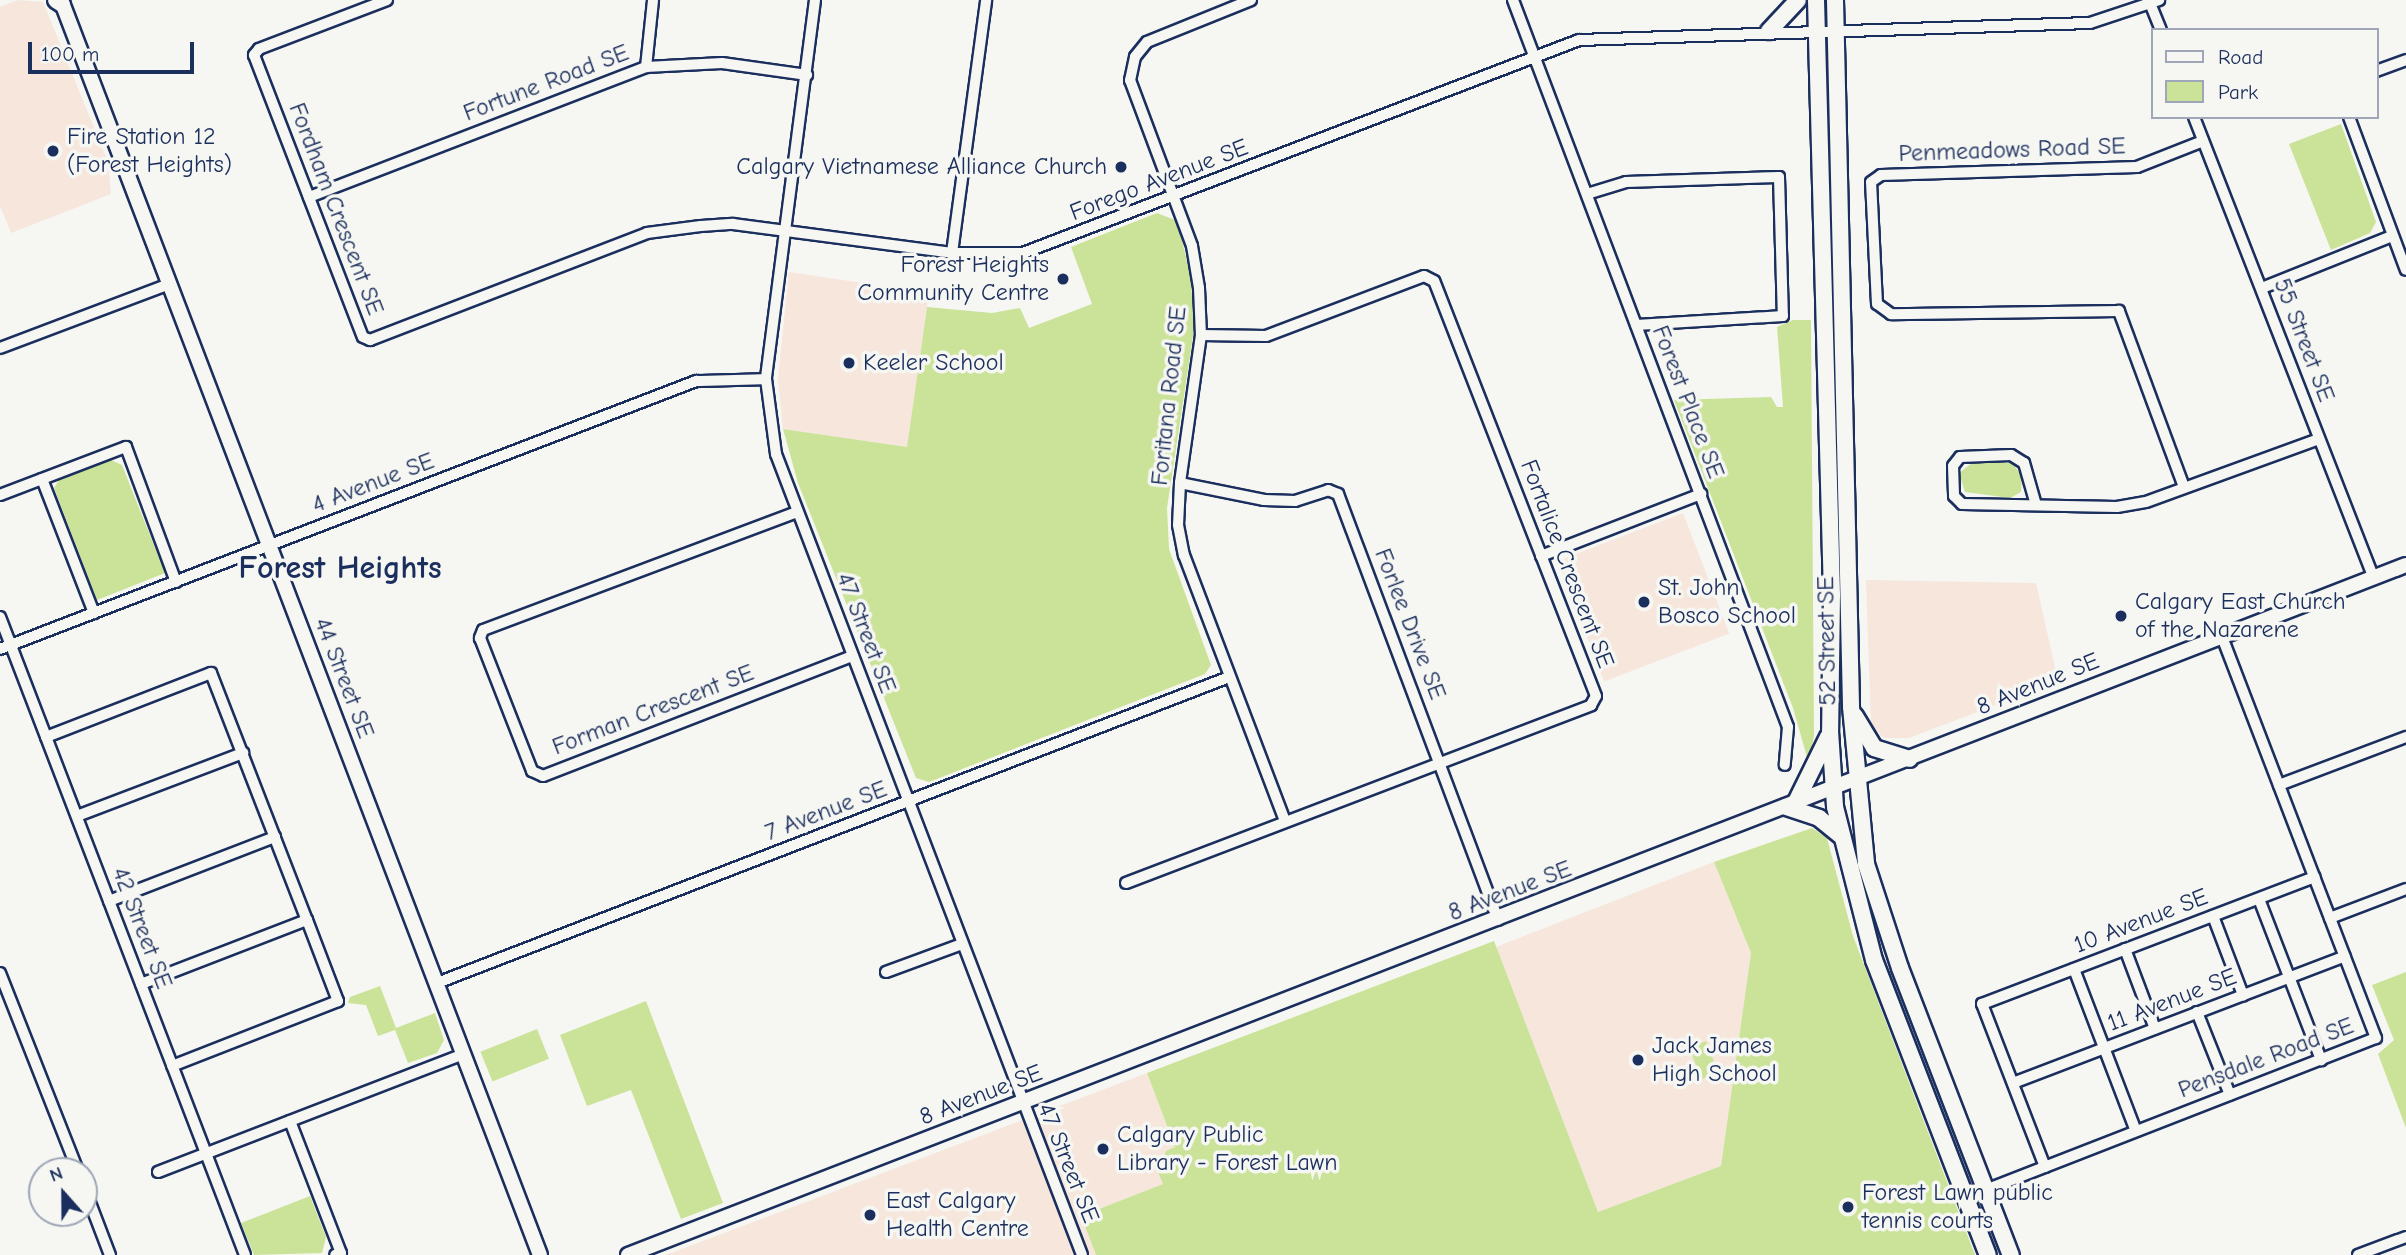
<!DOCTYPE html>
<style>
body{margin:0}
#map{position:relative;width:2406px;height:1255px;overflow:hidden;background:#f6f6f2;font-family:"Comic Neue",sans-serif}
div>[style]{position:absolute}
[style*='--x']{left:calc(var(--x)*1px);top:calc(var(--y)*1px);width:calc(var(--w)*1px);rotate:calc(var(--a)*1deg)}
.built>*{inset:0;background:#f6e6dc;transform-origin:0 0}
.green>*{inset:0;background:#cbe399;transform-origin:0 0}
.roads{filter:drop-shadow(2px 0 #1b2f5e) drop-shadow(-2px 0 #1b2f5e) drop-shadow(0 2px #1b2f5e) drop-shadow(0 -2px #1b2f5e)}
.minor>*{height:10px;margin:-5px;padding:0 5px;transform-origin:5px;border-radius:5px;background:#f6f6f2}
.tertiary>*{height:14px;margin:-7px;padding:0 7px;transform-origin:7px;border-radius:7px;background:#f6f6f2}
.secondary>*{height:16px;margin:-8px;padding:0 8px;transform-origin:8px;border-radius:8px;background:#f6f6f2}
.dots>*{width:19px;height:19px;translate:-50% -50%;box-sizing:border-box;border:4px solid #f6f6f2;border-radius:50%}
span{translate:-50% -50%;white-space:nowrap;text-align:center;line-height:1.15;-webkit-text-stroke:7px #f6f6f2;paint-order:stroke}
.street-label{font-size:24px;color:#1b2f5e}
.poi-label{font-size:24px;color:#1b2f5e}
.left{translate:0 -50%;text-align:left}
.right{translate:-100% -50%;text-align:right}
.district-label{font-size:32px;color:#1b2f5e;font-weight:700}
.legend{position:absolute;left:2151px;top:28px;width:228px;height:91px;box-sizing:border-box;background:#f6f6f2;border:2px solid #9ea6b7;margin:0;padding:9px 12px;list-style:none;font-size:21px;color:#1b2f5e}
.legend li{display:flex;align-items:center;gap:14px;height:35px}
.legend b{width:35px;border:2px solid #9ea6b7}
.north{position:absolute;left:28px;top:1157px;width:70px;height:70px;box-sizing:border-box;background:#f6f6f2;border:2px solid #9ea6b7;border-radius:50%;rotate:339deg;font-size:19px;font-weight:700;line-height:28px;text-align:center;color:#1b2f5e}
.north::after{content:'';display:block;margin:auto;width:24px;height:32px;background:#1b2f5e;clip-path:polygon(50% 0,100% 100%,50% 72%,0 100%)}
.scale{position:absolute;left:28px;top:42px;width:166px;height:32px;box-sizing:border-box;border:4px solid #1b2f5e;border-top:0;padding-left:9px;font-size:21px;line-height:24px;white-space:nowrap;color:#1b2f5e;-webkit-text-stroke:5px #f6f6f2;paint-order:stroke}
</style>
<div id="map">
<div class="built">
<div style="clip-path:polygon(18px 0,43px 2px,108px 162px,111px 194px,11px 233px,0 206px,0 7px)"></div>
<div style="clip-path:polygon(789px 272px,929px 293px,907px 447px,783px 429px,778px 379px)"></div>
<div style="left:1683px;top:513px;width:129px;height:134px;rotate:69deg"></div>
<div style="clip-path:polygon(1866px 580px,2036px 583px,2058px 681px,1909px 738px,1883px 738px,1871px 723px)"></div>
<div style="clip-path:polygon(1714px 862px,1751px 953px,1721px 1166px,1598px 1212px,1496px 947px)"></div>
<div style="clip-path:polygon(1147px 1073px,1175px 1148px,1163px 1184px,1081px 1216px,1096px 1255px,666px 1255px)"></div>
</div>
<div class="green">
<div style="clip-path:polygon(2341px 124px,2376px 222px,2370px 233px,2331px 250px,2289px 144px)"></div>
<div style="clip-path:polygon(1157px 213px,1175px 220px,1181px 236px,1191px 279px,1194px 329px,1167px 508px,1169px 549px,1211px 665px,1205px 674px,929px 782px,916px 778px,798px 483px,783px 429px,907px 447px,927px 307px,992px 313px,1020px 308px,1029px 328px,1092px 304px,1071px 247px)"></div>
<div style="clip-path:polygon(1793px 320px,1811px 320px,1814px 735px,1809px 764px,1793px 708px,1674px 400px,1771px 397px,1777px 407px,1783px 407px,1777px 327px)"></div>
<div style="clip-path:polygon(111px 460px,122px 465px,165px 573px,97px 600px,54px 488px,59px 480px)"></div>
<div style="clip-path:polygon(1972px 463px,2012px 463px,2022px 476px,2021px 492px,2010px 498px,1965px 492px,1959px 473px)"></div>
<div style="clip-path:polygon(1812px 828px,1827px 838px,1853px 936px,1975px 1255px,1096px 1255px,1081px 1216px,1163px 1184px,1158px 1172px,1166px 1151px,1175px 1147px,1147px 1073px,1494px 941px,1598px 1212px,1721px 1166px,1751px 953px,1714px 862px)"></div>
<div style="clip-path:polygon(2406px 972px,2406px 1128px,2378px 1054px,2394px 1040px,2372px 985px)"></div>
<div style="clip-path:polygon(380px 986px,396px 1028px,435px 1013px,444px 1040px,437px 1053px,408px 1063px,395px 1030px,378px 1036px,366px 1005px,348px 1003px,350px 997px)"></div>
<div style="clip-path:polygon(646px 1001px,723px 1203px,681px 1219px,631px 1090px,587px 1106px,560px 1035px)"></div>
<div style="left:537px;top:1029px;width:32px;height:61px;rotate:68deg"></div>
<div style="left:1706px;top:1041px;width:34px;height:18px;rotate:69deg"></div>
<div style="clip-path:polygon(310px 1196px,326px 1237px,322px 1253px,254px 1255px,241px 1223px)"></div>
</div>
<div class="roads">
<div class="minor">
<div style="--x:387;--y:0;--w:137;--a:159.1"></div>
<div style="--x:259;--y:49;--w:8;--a:130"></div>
<div style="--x:254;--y:55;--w:302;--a:68.9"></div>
<div style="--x:363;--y:337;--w:8;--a:23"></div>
<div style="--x:370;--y:340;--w:297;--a:-21.1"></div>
<div style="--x:647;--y:233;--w:54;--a:-7.4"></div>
<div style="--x:701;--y:226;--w:32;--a:-4"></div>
<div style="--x:733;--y:224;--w:221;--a:7.5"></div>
<div style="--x:952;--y:253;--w:71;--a:0"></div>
<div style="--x:1023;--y:253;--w:595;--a:-20.96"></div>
<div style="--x:1579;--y:40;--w:511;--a:-1.91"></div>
<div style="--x:2090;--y:23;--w:73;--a:-18.4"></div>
<div style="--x:815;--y:0;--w:382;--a:97.4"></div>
<div style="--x:766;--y:379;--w:76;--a:82.4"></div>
<div style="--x:776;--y:454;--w:857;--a:69.09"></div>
<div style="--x:1251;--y:0;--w:112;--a:158"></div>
<div style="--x:1147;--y:42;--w:19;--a:129"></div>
<div style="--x:1135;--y:57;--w:24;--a:102"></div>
<div style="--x:1130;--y:80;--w:177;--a:69.5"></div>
<div style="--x:1192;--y:246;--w:43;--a:80.5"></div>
<div style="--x:1199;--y:288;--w:47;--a:87.6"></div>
<div style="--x:1201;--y:335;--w:149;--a:98.1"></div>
<div style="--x:1180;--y:483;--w:42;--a:92.7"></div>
<div style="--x:1178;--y:525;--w:31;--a:79"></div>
<div style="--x:1184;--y:555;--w:285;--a:69.2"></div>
<div style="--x:1513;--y:0;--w:777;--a:69.28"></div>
<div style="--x:1788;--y:727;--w:38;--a:95"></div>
<div style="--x:2150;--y:3;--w:29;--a:68"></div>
<div style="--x:646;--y:67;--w:67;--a:-84"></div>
<div style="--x:2376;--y:71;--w:32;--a:-20"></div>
<div style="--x:2194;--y:117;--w:494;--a:68.7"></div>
<div style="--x:2349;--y:117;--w:163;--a:69.6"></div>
<div style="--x:1587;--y:194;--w:41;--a:-17.1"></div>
<div style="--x:1626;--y:182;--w:153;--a:-1.9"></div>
<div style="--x:1779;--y:177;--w:139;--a:88.4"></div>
<div style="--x:1783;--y:316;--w:147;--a:176.5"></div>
<div style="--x:309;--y:197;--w:361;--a:-21.1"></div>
<div style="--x:646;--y:67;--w:76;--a:-3"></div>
<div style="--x:722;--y:63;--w:86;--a:8"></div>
<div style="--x:952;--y:253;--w:255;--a:-82.3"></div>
<div style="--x:2262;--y:288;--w:140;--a:-21.8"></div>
<div style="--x:0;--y:348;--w:181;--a:-20.7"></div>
<div style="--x:42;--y:479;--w:144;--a:68.8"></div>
<div style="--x:1180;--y:483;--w:86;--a:11.4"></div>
<div style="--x:1264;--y:500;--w:31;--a:2"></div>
<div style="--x:1295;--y:501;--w:35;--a:-18"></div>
<div style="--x:1328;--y:490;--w:11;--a:22"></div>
<div style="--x:1338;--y:494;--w:455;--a:69.4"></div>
<div style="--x:2184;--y:487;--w:188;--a:-110.3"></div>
<div style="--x:2119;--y:311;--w:228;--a:179.2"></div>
<div style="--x:1891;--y:314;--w:17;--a:-144"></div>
<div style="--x:1877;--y:304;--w:122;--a:-92.8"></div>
<div style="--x:1871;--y:182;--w:12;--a:-35"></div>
<div style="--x:1881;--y:175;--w:256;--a:-1.8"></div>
<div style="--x:2137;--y:167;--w:71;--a:-21.5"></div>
<div style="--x:0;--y:495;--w:135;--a:-20.9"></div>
<div style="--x:126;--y:447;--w:144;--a:69.7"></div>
<div style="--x:2036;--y:505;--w:44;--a:-105.9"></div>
<div style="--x:2024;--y:463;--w:15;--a:-148"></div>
<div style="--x:2011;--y:455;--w:51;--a:177.8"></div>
<div style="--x:1960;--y:457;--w:11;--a:128"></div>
<div style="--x:1953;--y:466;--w:30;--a:88"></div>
<div style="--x:1954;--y:496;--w:11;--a:45"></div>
<div style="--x:1962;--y:504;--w:155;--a:1.1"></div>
<div style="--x:2117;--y:507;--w:29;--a:-10"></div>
<div style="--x:2146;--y:502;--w:184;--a:-20"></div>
<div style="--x:797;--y:512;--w:335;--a:159.4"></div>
<div style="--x:483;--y:630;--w:9;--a:111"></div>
<div style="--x:480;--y:638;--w:143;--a:68.6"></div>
<div style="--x:532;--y:771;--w:12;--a:24"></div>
<div style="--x:543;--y:776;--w:332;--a:-21.2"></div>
<div style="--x:1541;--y:556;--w:172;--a:-21.2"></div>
<div style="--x:0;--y:617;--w:683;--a:68.99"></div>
<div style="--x:0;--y:649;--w:746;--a:-21.06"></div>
<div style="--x:696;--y:381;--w:70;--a:-1.6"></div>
<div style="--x:46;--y:737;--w:177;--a:-21.2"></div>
<div style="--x:211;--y:673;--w:265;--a:68.8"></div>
<div style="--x:307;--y:920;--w:87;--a:69.1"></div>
<div style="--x:338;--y:1001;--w:178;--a:158.6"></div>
<div style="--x:2279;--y:785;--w:136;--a:-20.7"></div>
<div style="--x:77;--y:816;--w:178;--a:-20.8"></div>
<div style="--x:1126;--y:883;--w:498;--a:-20.9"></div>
<div style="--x:1591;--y:705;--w:10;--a:-61"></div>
<div style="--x:1596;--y:696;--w:445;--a:-111.3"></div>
<div style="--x:1434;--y:281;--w:11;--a:-153"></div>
<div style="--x:1424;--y:276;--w:169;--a:159.2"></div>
<div style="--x:1266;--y:336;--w:65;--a:-179.1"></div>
<div style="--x:2259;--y:899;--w:173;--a:68.9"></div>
<div style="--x:109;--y:901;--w:178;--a:-21.1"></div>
<div style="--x:2213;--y:916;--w:85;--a:69.2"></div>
<div style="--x:2330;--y:918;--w:81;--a:-20.9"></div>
<div style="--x:2125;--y:949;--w:85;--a:69.4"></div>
<div style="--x:2074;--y:969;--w:173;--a:69.1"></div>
<div style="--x:886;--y:972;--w:81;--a:-20.2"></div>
<div style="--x:0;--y:973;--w:213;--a:68.5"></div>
<div style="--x:437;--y:983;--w:849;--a:-21.12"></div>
<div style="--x:141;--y:984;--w:178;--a:-21.1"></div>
<div style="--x:2197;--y:1012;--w:89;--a:68.3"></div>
<div style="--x:2013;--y:1083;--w:355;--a:-20.9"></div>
<div style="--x:290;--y:1121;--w:142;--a:68.9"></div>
<div style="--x:341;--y:1253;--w:6;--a:162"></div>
<div style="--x:2045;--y:1167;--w:175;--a:-111.1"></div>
<div style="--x:1982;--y:1004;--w:356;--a:-20.9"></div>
<div style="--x:158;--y:1172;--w:328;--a:-21.1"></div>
<div style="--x:84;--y:1187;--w:73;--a:69.1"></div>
<div style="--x:1965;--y:1198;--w:441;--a:-21.3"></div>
<div style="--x:2376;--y:1038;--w:430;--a:-111"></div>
<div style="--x:2358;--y:1255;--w:51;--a:-20.6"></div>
</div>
<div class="tertiary">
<div style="--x:61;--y:0;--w:1343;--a:69.11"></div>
<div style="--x:628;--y:1255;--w:1907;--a:-21.21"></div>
</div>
<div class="secondary">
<div style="--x:56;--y:0;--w:7;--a:34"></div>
<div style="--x:1816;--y:0;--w:595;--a:88.46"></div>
<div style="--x:1832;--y:595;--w:136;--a:90.8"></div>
<div style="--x:1830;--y:731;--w:76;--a:86.2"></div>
<div style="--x:1835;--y:807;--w:158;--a:75.7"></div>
<div style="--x:1874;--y:960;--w:316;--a:68.9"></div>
<div style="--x:1835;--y:0;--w:707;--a:88.7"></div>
<div style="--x:1851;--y:707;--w:158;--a:84.5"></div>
<div style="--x:1866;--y:864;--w:109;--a:71.9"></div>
<div style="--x:1900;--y:968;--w:308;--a:68.9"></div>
<div style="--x:1769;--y:31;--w:42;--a:-46.9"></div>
<div style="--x:1855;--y:716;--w:37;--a:59"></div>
<div style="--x:1874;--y:748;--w:37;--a:17"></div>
<div style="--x:1795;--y:804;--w:75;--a:-63.8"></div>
<div style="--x:1786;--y:807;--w:35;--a:18"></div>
<div style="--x:1819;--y:818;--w:27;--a:39"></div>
</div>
</div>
<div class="dots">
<div style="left:53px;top:151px;background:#1b2f5e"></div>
<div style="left:1121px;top:167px;background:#1b2f5e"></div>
<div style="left:1063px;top:279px;background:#1b2f5e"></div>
<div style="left:849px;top:363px;background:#1b2f5e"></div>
<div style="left:1644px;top:602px;background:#1b2f5e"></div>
<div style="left:2121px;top:616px;background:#1b2f5e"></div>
<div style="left:1638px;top:1060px;background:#1b2f5e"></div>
<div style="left:1103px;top:1149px;background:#1b2f5e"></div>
<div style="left:1848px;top:1207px;background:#1b2f5e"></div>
<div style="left:870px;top:1215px;background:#1b2f5e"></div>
</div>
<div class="street-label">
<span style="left:546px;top:83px;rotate:-21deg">Fortune Road SE</span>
<span style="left:2012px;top:150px;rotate:-2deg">Penmeadows Road SE</span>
<span style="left:1159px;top:180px;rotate:-21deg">Forego Avenue SE</span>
<span style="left:336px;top:209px;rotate:69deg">Fordham Crescent SE</span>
<span style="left:2304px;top:340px;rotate:69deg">55 Street SE</span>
<span style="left:1169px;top:396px;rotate:-84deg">Foritana Road SE</span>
<span style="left:1688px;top:402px;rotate:69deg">Forest Place SE</span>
<span style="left:373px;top:483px;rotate:-21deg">4 Avenue SE</span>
<span style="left:1567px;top:564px;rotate:69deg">Fortalice Crescent SE</span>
<span style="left:1410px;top:624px;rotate:69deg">Forlee Drive SE</span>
<span style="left:866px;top:633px;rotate:69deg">47 Street SE</span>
<span style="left:1827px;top:641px;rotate:-91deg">52 Street SE</span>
<span style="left:344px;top:678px;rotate:69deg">44 Street SE</span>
<span style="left:2038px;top:684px;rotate:-22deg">8 Avenue SE</span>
<span style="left:653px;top:710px;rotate:-21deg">Forman Crescent SE</span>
<span style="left:826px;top:811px;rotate:-21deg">7 Avenue SE</span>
<span style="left:1510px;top:891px;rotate:-21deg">8 Avenue SE</span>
<span style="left:2141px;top:921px;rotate:-21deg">10 Avenue SE</span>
<span style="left:142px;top:928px;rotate:69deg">42 Street SE</span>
<span style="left:2172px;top:1000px;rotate:-21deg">11 Avenue SE</span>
<span style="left:2266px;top:1058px;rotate:-21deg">Pensdale Road SE</span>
<span style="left:981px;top:1095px;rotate:-21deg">8 Avenue SE</span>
<span style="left:1068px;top:1163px;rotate:68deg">47 Street SE</span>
</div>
<div class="poi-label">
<span class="left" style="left:67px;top:151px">Fire Station 12<br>(Forest Heights)</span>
<span class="right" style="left:1107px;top:167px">Calgary Vietnamese Alliance Church</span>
<span class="right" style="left:1049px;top:279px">Forest Heights<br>Community Centre</span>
<span class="left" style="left:863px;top:363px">Keeler School</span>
<span class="left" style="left:1658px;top:602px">St. John<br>Bosco School</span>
<span class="left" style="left:2135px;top:616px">Calgary East Church<br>of the Nazarene</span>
<span class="left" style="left:1652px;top:1060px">Jack James<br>High School</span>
<span class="left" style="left:1117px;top:1149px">Calgary Public<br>Library - Forest Lawn</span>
<span class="left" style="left:1862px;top:1207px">Forest Lawn public<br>tennis courts</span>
<span class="left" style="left:886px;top:1215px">East Calgary<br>Health Centre</span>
</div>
<div class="district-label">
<span style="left:340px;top:568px">Forest Heights</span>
</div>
<ul class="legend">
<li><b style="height:9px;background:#f6f6f2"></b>Road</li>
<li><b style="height:19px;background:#cbe399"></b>Park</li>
</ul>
<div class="north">N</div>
<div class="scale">100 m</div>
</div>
